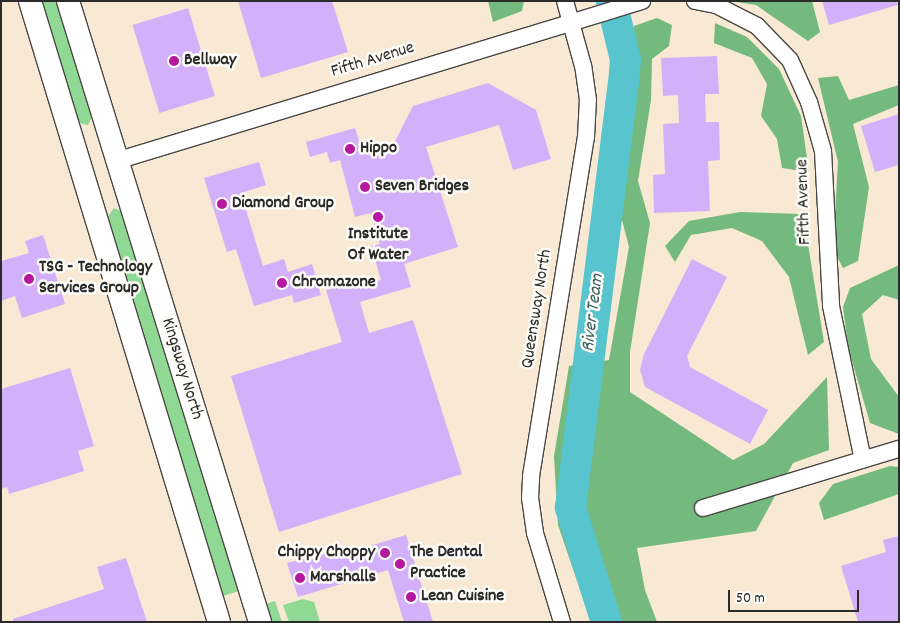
<!DOCTYPE html>
<style>
body{margin:0}
#map{position:relative;width:900px;height:623px;overflow:hidden;background:#f7e9d4;font-family:Dekko,sans-serif}
div>[style]{position:absolute}
[style*='--x']{left:calc(var(--x)*1px);top:calc(var(--y)*1px);width:calc(var(--w)*1px);rotate:calc(var(--a)*1deg)}
.green>*{inset:0;background:#90d995}
.forest>*{inset:0;background:#74b97e}
.river>*{height:31px;margin:-15.5px;padding:0 15.5px;transform-origin:15.5px;border-radius:15.5px;background:#57c4ce}
.building>*{inset:0;background:#d3b1fa;transform-origin:0 0}
.roads{filter:drop-shadow(1px 0 #4a4844) drop-shadow(-1px 0 #4a4844) drop-shadow(0 1px #4a4844) drop-shadow(0 -1px #4a4844)}
.street>*{height:16px;margin:-8px;padding:0 8px;transform-origin:8px;border-radius:8px;background:#fff}
.secondary>*{height:22px;margin:-11px;padding:0 11px;transform-origin:11px;border-radius:11px;background:#fff}
.dots>*{width:14px;height:14px;translate:-50% -50%;box-sizing:border-box;border:2px solid #fdfcf7;border-radius:50%}
span{translate:-50% -50%;white-space:nowrap;text-align:center;line-height:1.15;-webkit-text-stroke:5px #fdfcf7;paint-order:stroke}
.poi-label{font-size:18px;color:#2b2b2b;font-weight:700}
.left{translate:0 -50%;text-align:left}
.right{translate:-100% -50%;text-align:right}
.street-label{font-size:18px;color:#2b2b2b}
.water-label{font-size:19px;color:#3a6164;font-style:italic}
.frame{position:absolute;inset:0;border:2px solid #2b2b2b;pointer-events:none}
.scale{position:absolute;left:728px;top:590px;width:131px;height:22px;box-sizing:border-box;border:2px solid #2b2b2b;border-top:0;padding-left:6px;font-size:15px;line-height:18px;white-space:nowrap;color:#2b2b2b;-webkit-text-stroke:4px #fdfcf7;paint-order:stroke}
</style>
<div id="map">
<div class="green">
<div style="clip-path:polygon(42px 1px,56px 1px,92px 117px,88px 125px,79px 123px)"></div>
<div style="clip-path:polygon(114px 208px,124px 212px,239px 591px,223px 596px,106px 219px)"></div>
<div style="clip-path:polygon(303px 599px,314px 602px,320px 622px,289px 622px,283px 605px)"></div>
<div style="clip-path:polygon(275px 601px,282px 622px,272px 622px,266px 604px)"></div>
</div>
<div class="forest">
<div style="clip-path:polygon(488px 1px,524px 1px,522px 11px,493px 22px)"></div>
<div style="clip-path:polygon(730px 1px,812px 1px,820px 32px,808px 41px,756px 5px)"></div>
<div style="clip-path:polygon(657px 18px,672px 25px,669px 46px,652px 59px,651px 100px,638px 181px,650px 223px,630px 352px,630px 392px,733px 460px,764px 444px,827px 377px,829px 450px,793px 463px,756px 531px,637px 548px,645px 590px,657px 622px,591px 622px,558px 525px,554px 456px,569px 366px,609px 360px,629px 247px,619px 208px,634px 26px)"></div>
<div style="clip-path:polygon(715px 23px,747px 37px,779px 69px,801px 116px,809px 172px,782px 168px,777px 139px,761px 116px,767px 84px,752px 58px,714px 43px)"></div>
<div style="clip-path:polygon(838px 76px,849px 100px,899px 85px,899px 105px,853px 124px,869px 187px,858px 261px,843px 268px,833px 249px,838px 162px,818px 78px)"></div>
<div style="clip-path:polygon(740px 212px,803px 214px,824px 342px,808px 355px,789px 277px,762px 241px,732px 228px,691px 235px,675px 262px,665px 246px,689px 221px)"></div>
<div style="clip-path:polygon(899px 265px,899px 300px,883px 295px,862px 314px,871px 359px,899px 397px,899px 434px,870px 423px,848px 347px,843px 307px,850px 288px)"></div>
<div style="clip-path:polygon(890px 466px,899px 467px,899px 494px,824px 520px,819px 503px,833px 484px)"></div>
</div>
<div class="river">
<div style="--x:606;--y:622;--w:121;--a:-107.4"></div>
<div style="--x:570;--y:507;--w:437;--a:-82.9"></div>
<div style="--x:624;--y:73;--w:14;--a:-86"></div>
<div style="--x:625;--y:59;--w:60;--a:-103.6"></div>
</div>
<div class="building">
<div style="clip-path:polygon(238px 1px,332px 1px,348px 52px,261px 78px)"></div>
<div style="clip-path:polygon(822px 1px,897px 1px,898px 5px,829px 25px)"></div>
<div style="left:188px;top:8px;width:92px;height:58px;rotate:73deg"></div>
<div style="clip-path:polygon(717px 56px,719px 94px,705px 94px,706px 122px,719px 122px,720px 160px,708px 161px,710px 211px,654px 213px,653px 175px,665px 174px,663px 124px,679px 123px,678px 95px,663px 96px,661px 58px)"></div>
<div style="clip-path:polygon(488px 83px,536px 110px,551px 159px,513px 170px,499px 125px,426px 147px,458px 247px,404px 264px,411px 287px,360px 302px,369px 333px,413px 320px,462px 474px,279px 532px,231px 376px,342px 342px,326px 290px,354px 282px,355px 287px,381px 280px,371px 246px,380px 244px,371px 213px,355px 217px,340px 160px,330px 163px,327px 152px,310px 157px,306px 142px,355px 128px,363px 152px,369px 150px,371px 157px,390px 151px,413px 106px)"></div>
<div style="clip-path:polygon(899px 114px,899px 165px,875px 172px,861px 126px)"></div>
<div style="clip-path:polygon(259px 162px,266px 185px,241px 193px,263px 266px,284px 259px,288px 272px,312px 264px,321px 295px,294px 303px,292px 295px,254px 306px,236px 249px,227px 252px,204px 178px)"></div>
<div style="clip-path:polygon(43px 235px,65px 304px,22px 318px,15px 296px,1px 301px,1px 261px,29px 253px,25px 241px)"></div>
<div style="clip-path:polygon(692px 259px,727px 277px,687px 356px,690px 367px,768px 410px,750px 444px,645px 387px,640px 370px,644px 354px)"></div>
<div style="clip-path:polygon(70px 368px,94px 446px,78px 451px,84px 471px,9px 494px,7px 487px,1px 489px,1px 389px)"></div>
<div style="clip-path:polygon(406px 535px,433px 622px,404px 622px,388px 570px,298px 597px,287px 563px,345px 549px,346px 553px)"></div>
<div style="clip-path:polygon(899px 536px,899px 622px,858px 622px,841px 566px,886px 552px,883px 540px)"></div>
<div style="clip-path:polygon(126px 558px,147px 622px,13px 622px,13px 619px,104px 589px,97px 567px)"></div>
</div>
<div class="roads">
<div class="street">
<div style="--x:695;--y:1;--w:21;--a:11"></div>
<div style="--x:716;--y:5;--w:46;--a:27.1"></div>
<div style="--x:757;--y:26;--w:47;--a:45.9"></div>
<div style="--x:790;--y:60;--w:46;--a:65.7"></div>
<div style="--x:809;--y:102;--w:51;--a:74.1"></div>
<div style="--x:823;--y:151;--w:155;--a:87"></div>
<div style="--x:831;--y:306;--w:157;--a:78.3"></div>
<div style="--x:116;--y:161;--w:550;--a:-16.92"></div>
<div style="--x:703;--y:508;--w:205;--a:-16.8"></div>
<div style="--x:562;--y:622;--w:93;--a:-106.9"></div>
<div style="--x:535;--y:533;--w:35;--a:-98"></div>
<div style="--x:530;--y:498;--w:22;--a:-87"></div>
<div style="--x:531;--y:476;--w:343;--a:-80.8"></div>
<div style="--x:586;--y:137;--w:37;--a:-87"></div>
<div style="--x:588;--y:100;--w:34;--a:-98"></div>
<div style="--x:583;--y:66;--w:67;--a:-105.5"></div>
</div>
<div class="secondary">
<div style="--x:30;--y:1;--w:649;--a:73.07"></div>
<div style="--x:68;--y:1;--w:650;--a:72.82"></div>
</div>
</div>
<div class="dots">
<div style="left:174px;top:61px;background:#b5179e"></div>
<div style="left:350px;top:149px;background:#b5179e"></div>
<div style="left:365px;top:187px;background:#b5179e"></div>
<div style="left:222px;top:204px;background:#b5179e"></div>
<div style="left:378px;top:217px;background:#b5179e"></div>
<div style="left:29px;top:279px;background:#b5179e"></div>
<div style="left:282px;top:283px;background:#b5179e"></div>
<div style="left:385px;top:553px;background:#b5179e"></div>
<div style="left:400px;top:564px;background:#b5179e"></div>
<div style="left:300px;top:578px;background:#b5179e"></div>
<div style="left:411px;top:597px;background:#b5179e"></div>
</div>
<div class="poi-label">
<span class="left" style="left:184px;top:61px">Bellway</span>
<span class="left" style="left:360px;top:149px">Hippo</span>
<span class="left" style="left:375px;top:187px">Seven Bridges</span>
<span class="left" style="left:232px;top:204px">Diamond Group</span>
<span style="left:378px;top:246px">Institute<br>Of Water</span>
<span class="left" style="left:39px;top:279px">TSG - Technology<br>Services Group</span>
<span class="left" style="left:292px;top:283px">Chromazone</span>
<span class="right" style="left:375px;top:553px">Chippy Choppy</span>
<span class="left" style="left:410px;top:564px">The Dental<br>Practice</span>
<span class="left" style="left:310px;top:578px">Marshalls</span>
<span class="left" style="left:421px;top:597px">Lean Cuisine</span>
</div>
<div class="street-label">
<span style="left:373px;top:61px;rotate:-17deg">Fifth Avenue</span>
<span style="left:805px;top:202px;rotate:-92deg">Fifth Avenue</span>
<span style="left:538px;top:309px;rotate:-81deg">Queensway North</span>
<span style="left:181px;top:369px;rotate:73deg">Kingsway North</span>
</div>
<div class="water-label">
<span style="left:594px;top:313px;rotate:-83deg">River Team</span>
</div>
<div class="frame"></div>
<div class="scale">50 m</div>
</div>
